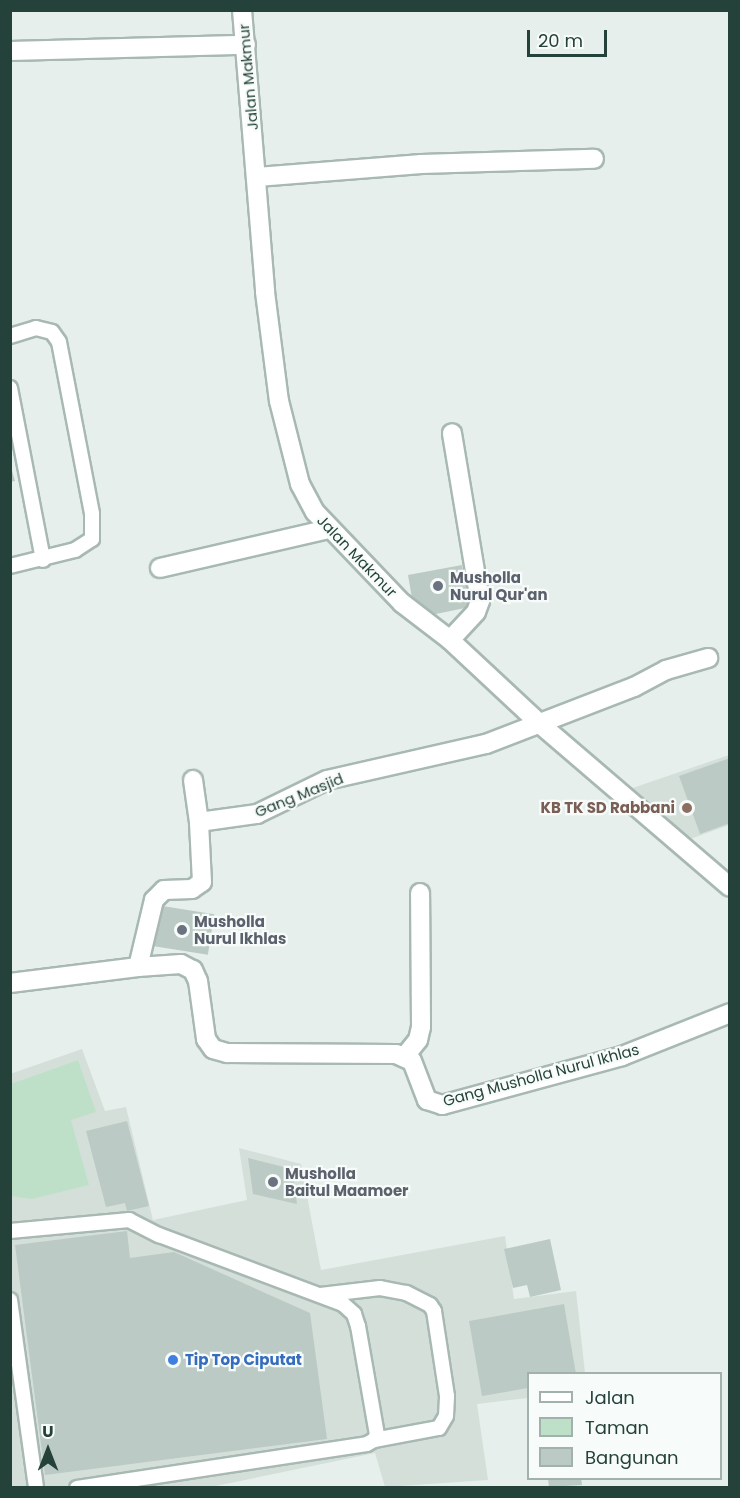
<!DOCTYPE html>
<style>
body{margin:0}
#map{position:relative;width:740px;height:1498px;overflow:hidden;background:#e6efeb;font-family:Poppins,sans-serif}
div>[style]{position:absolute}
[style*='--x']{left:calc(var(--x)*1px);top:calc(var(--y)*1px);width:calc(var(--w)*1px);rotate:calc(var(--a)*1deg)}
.built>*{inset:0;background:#d4dfda}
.green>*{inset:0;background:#bfe0c8}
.building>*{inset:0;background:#bbcac4;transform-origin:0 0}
.roads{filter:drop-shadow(2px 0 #a8b8b2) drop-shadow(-2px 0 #a8b8b2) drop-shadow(0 2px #a8b8b2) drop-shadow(0 -2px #a8b8b2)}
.lane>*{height:14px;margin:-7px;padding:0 7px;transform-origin:7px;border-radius:7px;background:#fff}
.street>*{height:18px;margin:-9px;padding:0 9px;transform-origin:9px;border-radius:9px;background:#fff}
.dots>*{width:16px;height:16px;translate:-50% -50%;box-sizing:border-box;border:3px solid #f7fbf9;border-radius:50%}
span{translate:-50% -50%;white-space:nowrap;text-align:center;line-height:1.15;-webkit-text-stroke:4.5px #f7fbf9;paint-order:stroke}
.street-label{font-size:15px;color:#24423a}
.worship-label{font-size:15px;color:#5b616d;font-weight:700}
.left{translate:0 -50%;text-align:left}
.education-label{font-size:15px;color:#785e54;font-weight:700}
.right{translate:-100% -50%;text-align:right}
.shop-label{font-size:15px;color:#366cbe;font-weight:700}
.frame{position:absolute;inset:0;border:12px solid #24423a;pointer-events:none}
.legend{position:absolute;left:527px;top:1372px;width:195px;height:108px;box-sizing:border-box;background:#f7fbf9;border:2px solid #a3b1ad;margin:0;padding:8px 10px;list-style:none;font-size:18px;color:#24423a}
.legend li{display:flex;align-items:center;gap:12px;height:30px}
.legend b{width:30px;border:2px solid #a3b1ad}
.north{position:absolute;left:18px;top:1420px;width:60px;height:60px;-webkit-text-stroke:4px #f7fbf9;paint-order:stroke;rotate:0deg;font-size:16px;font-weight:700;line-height:24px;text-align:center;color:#24423a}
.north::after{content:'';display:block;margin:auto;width:21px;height:27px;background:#24423a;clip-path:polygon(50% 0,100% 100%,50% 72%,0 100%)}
.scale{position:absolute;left:527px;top:30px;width:80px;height:27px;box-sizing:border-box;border:3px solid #24423a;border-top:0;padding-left:8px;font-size:18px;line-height:21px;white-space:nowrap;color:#24423a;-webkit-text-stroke:4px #f7fbf9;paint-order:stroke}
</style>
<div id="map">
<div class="built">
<div style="clip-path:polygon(729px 755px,729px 825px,682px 842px,624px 791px)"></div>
<div style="clip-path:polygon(82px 1049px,105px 1111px,126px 1107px,153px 1220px,247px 1200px,239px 1148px,301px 1164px,321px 1270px,505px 1236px,514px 1299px,576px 1291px,585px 1373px,528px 1374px,528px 1398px,477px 1404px,488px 1480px,385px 1487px,375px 1453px,211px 1487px,11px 1487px,10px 1074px)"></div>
</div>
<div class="green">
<div style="clip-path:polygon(78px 1060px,96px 1112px,71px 1120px,89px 1185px,32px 1199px,11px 1196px,11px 1084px)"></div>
</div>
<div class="building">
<div style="clip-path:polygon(10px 464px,15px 481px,10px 482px)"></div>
<div style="clip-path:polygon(462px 565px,470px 607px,431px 615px,412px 598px,408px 575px)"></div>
<div style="clip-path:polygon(730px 758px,730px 823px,700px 834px,679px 776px)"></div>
<div style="left:156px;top:905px;width:59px;height:41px;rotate:9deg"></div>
<div style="clip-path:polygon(127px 1121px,149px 1206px,127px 1211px,125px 1203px,106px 1207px,86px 1131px)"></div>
<div style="clip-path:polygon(248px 1158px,292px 1169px,297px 1204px,253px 1194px)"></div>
<div style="clip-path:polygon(127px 1231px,130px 1258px,174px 1252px,310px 1313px,327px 1439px,45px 1475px,15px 1245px)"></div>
<div style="clip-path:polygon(550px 1239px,561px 1290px,530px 1297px,527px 1285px,513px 1288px,504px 1249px)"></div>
<div style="clip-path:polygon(564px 1304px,576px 1374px,528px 1374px,528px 1388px,482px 1396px,469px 1321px)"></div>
<div style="clip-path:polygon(548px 1478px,581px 1478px,582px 1485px,549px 1487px)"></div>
</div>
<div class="roads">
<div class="lane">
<div style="--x:10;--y:336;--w:27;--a:-17"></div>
<div style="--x:36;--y:328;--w:16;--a:14"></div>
<div style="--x:52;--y:332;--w:12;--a:55"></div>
<div style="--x:59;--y:342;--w:175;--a:79.1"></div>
<div style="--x:92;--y:514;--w:25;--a:90"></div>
<div style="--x:92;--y:539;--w:20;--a:147"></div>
<div style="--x:75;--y:550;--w:67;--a:166.2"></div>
<div style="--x:10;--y:388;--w:175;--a:79.1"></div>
<div style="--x:10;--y:1231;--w:120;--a:-5.3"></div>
<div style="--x:129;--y:1220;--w:34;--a:27"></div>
<div style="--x:159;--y:1235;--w:197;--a:20.6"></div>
<div style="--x:343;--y:1304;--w:15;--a:42"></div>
<div style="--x:354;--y:1314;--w:13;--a:72"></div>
<div style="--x:358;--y:1326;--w:111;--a:80.1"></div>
<div style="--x:377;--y:1435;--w:6;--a:121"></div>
<div style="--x:10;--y:1300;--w:190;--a:82.1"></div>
<div style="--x:77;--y:1488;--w:293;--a:-8.6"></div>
<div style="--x:367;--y:1444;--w:8;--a:-30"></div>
<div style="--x:374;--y:1440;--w:66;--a:-10.5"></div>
<div style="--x:439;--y:1428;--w:14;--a:-60"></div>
<div style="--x:446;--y:1416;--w:20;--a:-87"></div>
<div style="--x:447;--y:1396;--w:86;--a:-98.7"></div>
<div style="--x:434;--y:1311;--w:7;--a:-124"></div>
<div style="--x:430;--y:1305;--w:27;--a:-153"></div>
<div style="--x:406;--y:1293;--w:26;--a:-169"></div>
<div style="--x:380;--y:1288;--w:60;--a:173.3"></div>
</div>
<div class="street">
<div style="--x:242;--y:10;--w:283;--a:85.3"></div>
<div style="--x:265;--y:292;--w:110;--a:82.7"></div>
<div style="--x:279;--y:401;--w:86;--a:75.8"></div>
<div style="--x:300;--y:484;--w:32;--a:62"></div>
<div style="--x:315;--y:512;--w:126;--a:46.3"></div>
<div style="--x:402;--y:603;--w:61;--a:37.6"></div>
<div style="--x:450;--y:640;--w:123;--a:43"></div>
<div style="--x:540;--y:724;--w:250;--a:40.6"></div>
<div style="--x:10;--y:51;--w:236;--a:-1.5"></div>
<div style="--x:257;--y:177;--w:165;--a:-4.5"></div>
<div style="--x:421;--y:164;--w:173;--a:-1.7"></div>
<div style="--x:160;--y:568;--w:173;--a:-13"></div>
<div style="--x:450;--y:640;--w:38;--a:-47"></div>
<div style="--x:476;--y:612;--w:12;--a:-70"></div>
<div style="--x:480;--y:601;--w:170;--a:-99.5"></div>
<div style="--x:193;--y:780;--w:42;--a:81.9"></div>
<div style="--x:138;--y:967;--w:69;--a:-76.6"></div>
<div style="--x:154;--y:900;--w:14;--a:-45"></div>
<div style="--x:164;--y:890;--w:28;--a:-2"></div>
<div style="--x:192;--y:889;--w:12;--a:-35"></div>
<div style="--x:202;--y:882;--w:60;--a:-92.9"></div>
<div style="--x:199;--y:822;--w:59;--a:-7.9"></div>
<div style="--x:257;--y:814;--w:78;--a:-25.9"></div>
<div style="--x:327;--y:780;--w:163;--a:-12.8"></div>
<div style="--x:486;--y:744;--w:159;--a:-21.1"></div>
<div style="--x:634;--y:687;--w:36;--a:-28"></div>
<div style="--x:666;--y:670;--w:44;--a:-15.9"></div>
<div style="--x:10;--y:983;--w:129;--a:-7.1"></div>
<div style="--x:138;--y:967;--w:43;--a:-4"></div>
<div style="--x:181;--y:964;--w:13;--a:27"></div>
<div style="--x:193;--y:970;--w:12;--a:66"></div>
<div style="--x:198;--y:981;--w:59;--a:82.1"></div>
<div style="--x:206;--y:1039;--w:12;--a:55"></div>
<div style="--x:213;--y:1049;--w:15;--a:16"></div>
<div style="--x:227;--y:1053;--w:169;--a:0.3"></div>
<div style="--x:396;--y:1054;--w:17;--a:24"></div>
<div style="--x:412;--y:1061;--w:42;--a:69"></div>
<div style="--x:427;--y:1100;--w:16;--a:18"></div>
<div style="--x:442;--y:1105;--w:187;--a:-15.2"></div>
<div style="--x:622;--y:1056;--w:116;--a:-21.7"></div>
<div style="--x:405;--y:1056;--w:21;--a:-51"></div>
<div style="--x:418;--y:1040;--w:13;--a:-77"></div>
<div style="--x:421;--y:1027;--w:134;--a:-90.4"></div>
</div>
</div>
<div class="dots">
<div style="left:438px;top:586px;background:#6b7280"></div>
<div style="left:687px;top:808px;background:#8d6e63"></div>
<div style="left:182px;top:930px;background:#6b7280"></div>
<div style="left:273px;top:1182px;background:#6b7280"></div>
<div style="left:173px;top:1360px;background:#3f7fe0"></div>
</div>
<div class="street-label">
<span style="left:248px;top:77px;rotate:-95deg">Jalan Makmur</span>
<span style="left:357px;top:556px;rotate:46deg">Jalan Makmur</span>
<span style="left:299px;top:795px;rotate:-22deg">Gang Masjid</span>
<span style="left:541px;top:1075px;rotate:-15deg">Gang Musholla Nurul Ikhlas</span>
</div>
<div class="worship-label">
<span class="left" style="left:450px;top:586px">Musholla<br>Nurul Qur'an</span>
<span class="left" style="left:194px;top:930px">Musholla<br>Nurul Ikhlas</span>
<span class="left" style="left:285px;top:1182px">Musholla<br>Baitul Maamoer</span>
</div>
<div class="education-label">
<span class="right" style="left:675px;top:808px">KB TK SD Rabbani</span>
</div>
<div class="shop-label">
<span class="left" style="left:185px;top:1360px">Tip Top Ciputat</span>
</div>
<div class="frame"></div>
<ul class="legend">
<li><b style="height:8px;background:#fff"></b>Jalan</li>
<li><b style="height:16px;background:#bfe0c8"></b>Taman</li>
<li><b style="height:16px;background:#bbcac4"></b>Bangunan</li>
</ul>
<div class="north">U</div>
<div class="scale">20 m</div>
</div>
